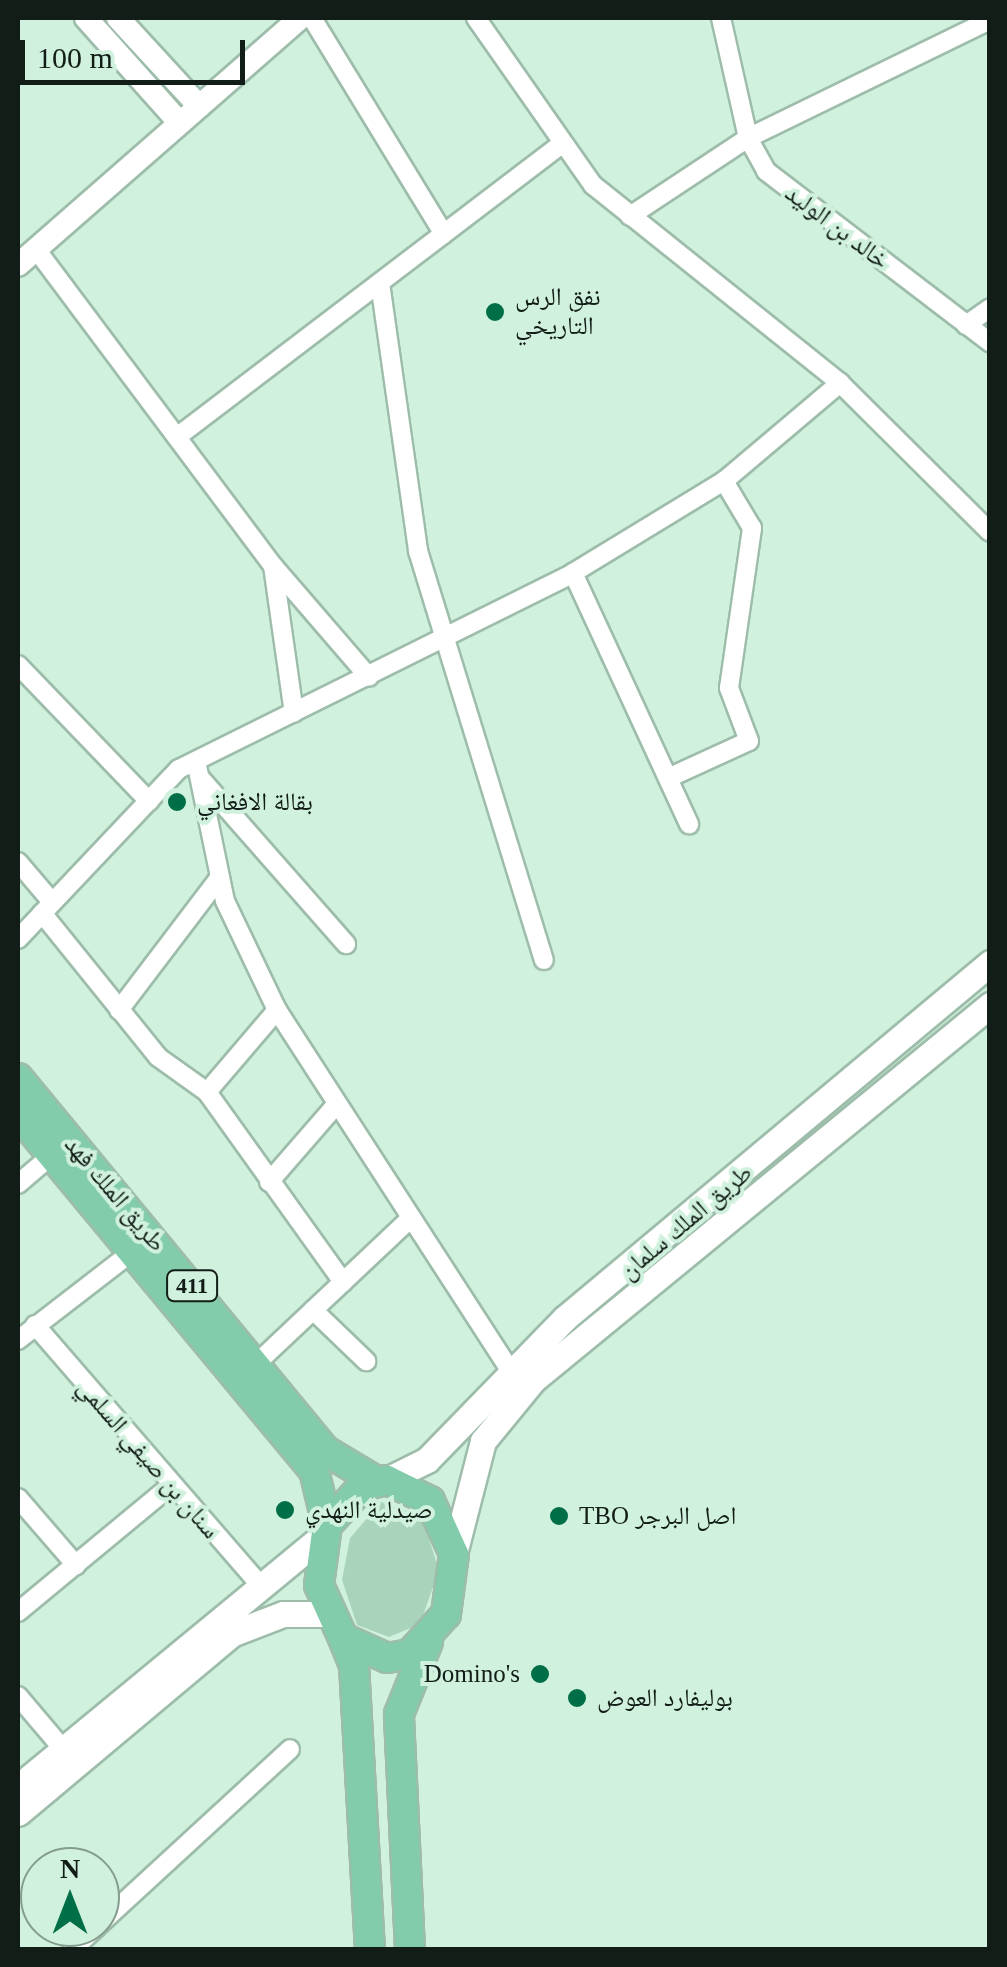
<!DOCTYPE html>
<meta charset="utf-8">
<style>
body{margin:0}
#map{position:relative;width:1007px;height:1967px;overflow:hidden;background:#d0f1de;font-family:"Times New Roman","Noto Naskh Arabic",serif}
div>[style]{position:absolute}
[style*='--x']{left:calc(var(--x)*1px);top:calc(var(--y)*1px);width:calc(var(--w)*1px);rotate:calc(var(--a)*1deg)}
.green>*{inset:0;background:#a9d4bb}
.roads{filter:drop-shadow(2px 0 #9dbdaa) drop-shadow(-2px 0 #9dbdaa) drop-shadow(0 2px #9dbdaa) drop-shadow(0 -2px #9dbdaa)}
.minor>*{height:18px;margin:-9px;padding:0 9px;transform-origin:9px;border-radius:9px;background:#fff}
.tertiary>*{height:22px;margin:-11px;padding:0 11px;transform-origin:11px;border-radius:11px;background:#fff}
.secondary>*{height:25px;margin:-12.5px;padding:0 12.5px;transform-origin:12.5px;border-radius:12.5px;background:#fff}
.primary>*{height:28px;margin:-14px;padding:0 14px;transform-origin:14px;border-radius:14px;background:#82cbab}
.dots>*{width:28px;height:28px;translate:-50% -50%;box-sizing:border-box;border:5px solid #d0f1de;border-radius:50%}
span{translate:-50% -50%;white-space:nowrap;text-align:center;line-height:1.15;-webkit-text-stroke:8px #d0f1de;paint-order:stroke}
.shield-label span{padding:2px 8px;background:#d0f1de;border:2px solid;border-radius:8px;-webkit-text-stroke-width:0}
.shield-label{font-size:22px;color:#111d16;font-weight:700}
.street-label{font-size:25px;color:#111d16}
.poi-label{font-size:25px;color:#111d16}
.left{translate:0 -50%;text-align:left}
.right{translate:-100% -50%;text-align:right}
.frame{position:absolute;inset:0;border:20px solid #111d16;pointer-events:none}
.north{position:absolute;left:20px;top:1847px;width:100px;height:100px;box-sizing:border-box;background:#d0f1de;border:2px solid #849c8e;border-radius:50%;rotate:0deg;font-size:28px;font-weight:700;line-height:40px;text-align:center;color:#111d16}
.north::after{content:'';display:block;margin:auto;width:35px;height:45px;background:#006e46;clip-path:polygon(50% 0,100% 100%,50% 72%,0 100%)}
.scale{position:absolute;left:20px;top:40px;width:225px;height:45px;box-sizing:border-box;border:5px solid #111d16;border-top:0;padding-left:12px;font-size:30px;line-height:35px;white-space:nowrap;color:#111d16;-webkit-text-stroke:8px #d0f1de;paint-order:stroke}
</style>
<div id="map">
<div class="green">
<div style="clip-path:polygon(381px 1502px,422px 1517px,439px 1570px,420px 1624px,389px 1637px,357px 1625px,342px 1580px,350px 1538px)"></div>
</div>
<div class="roads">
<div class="minor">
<div style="--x:312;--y:18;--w:253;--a:58.6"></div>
<div style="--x:476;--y:18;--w:204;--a:55"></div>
<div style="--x:593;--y:185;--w:317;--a:38.7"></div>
<div style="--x:840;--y:383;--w:211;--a:44.8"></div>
<div style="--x:721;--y:18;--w:123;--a:77.3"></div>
<div style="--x:748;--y:138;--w:38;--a:61"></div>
<div style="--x:766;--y:171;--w:282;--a:37.4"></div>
<div style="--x:630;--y:216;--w:141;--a:-33.5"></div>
<div style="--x:748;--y:138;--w:269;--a:-26"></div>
<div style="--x:36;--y:249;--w:396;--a:53.2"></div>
<div style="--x:273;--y:566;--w:148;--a:81.9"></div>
<div style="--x:380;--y:283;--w:271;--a:81.9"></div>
<div style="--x:418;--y:551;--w:428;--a:72.9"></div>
<div style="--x:966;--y:325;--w:29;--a:-35"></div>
<div style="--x:177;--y:437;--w:484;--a:-37.3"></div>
<div style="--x:274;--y:567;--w:145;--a:49.2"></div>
<div style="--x:573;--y:573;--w:277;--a:65.2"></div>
<div style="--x:18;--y:665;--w:189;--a:46.1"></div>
<div style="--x:196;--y:761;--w:143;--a:78.3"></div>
<div style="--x:225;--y:901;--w:121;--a:64.5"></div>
<div style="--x:277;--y:1010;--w:429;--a:57.1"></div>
<div style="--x:668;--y:778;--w:89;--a:-24.6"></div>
<div style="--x:749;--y:741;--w:57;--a:-110.7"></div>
<div style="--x:729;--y:688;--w:162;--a:-81.8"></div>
<div style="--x:752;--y:528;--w:55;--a:-120.8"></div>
<div style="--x:201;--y:779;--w:220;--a:48.7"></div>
<div style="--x:18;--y:862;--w:52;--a:49.6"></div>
<div style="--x:42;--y:913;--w:185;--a:51.1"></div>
<div style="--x:158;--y:1057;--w:60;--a:35.5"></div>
<div style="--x:207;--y:1092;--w:234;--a:54.4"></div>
<div style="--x:18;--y:939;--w:234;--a:-46.6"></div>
<div style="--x:179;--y:769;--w:440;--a:-26.4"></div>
<div style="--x:573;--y:573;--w:177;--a:-31.4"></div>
<div style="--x:724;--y:481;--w:152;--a:-40.2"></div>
<div style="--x:119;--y:1010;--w:167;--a:-52.8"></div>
<div style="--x:207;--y:1092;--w:108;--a:-49.5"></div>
<div style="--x:269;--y:1182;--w:101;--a:-49"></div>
<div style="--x:18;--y:1184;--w:45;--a:-40.5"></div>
<div style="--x:313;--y:1310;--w:74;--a:43.9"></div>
<div style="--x:35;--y:1325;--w:349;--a:49.1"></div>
<div style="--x:18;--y:1340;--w:145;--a:-37.7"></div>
<div style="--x:257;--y:1363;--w:212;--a:-43.3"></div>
<div style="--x:18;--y:1498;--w:89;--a:49.1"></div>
<div style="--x:18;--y:1612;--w:195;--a:-39.6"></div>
<div style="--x:18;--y:1696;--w:70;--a:49.7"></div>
<div style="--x:100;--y:1924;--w:258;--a:-42.6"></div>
<div style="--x:72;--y:1950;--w:34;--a:-43"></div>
</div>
<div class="tertiary">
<div style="--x:86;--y:18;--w:141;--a:48.2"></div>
<div style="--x:118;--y:18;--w:120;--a:47.4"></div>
<div style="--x:18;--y:265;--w:375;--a:-41.2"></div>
</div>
<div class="secondary">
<div style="--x:387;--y:1480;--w:45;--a:-26.6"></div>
<div style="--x:427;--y:1460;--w:198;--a:-45.8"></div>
<div style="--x:565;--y:1318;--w:554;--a:-39.87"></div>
<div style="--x:454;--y:1554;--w:117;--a:-75.6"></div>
<div style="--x:483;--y:1441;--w:80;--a:-50.6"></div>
<div style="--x:534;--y:1379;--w:590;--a:-39.36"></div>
<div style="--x:18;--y:1787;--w:396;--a:-39.5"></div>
<div style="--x:18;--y:1813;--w:278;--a:-40"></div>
<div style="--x:231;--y:1634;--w:56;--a:-21"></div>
<div style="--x:283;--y:1614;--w:44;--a:0"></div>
</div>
<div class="primary">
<div style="--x:18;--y:1078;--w:484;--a:50.5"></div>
<div style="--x:326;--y:1451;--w:58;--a:31"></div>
<div style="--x:18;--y:1114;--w:463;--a:50.3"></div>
<div style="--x:314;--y:1470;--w:57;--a:76.7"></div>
<div style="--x:387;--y:1480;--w:48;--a:26"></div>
<div style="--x:430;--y:1501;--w:58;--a:65.6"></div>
<div style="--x:454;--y:1554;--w:61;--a:97.6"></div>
<div style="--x:446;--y:1614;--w:54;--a:132"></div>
<div style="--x:410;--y:1654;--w:23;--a:170"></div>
<div style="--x:387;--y:1658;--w:48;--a:-155.6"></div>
<div style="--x:343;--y:1638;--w:58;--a:-114.4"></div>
<div style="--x:319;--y:1585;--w:61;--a:-82.4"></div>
<div style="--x:327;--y:1525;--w:53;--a:-47.3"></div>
<div style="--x:363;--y:1486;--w:25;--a:-14"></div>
<div style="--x:343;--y:1638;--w:29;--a:68"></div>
<div style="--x:354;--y:1665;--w:285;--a:86.8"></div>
<div style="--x:410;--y:1950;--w:236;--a:-92.7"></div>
<div style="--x:399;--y:1714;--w:78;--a:-68.1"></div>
</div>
</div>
<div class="dots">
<div style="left:495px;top:312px;background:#006e46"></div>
<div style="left:177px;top:802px;background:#006e46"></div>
<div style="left:285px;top:1510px;background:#006e46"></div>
<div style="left:559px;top:1516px;background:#006e46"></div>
<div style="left:540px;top:1674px;background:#006e46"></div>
<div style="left:577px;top:1698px;background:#006e46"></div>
</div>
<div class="shield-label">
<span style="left:192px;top:1286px">411</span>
</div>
<div class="street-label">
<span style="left:837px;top:227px;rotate:37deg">خالد بن الوليد</span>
<span style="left:115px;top:1194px;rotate:50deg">طريق الملك فهد</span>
<span style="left:686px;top:1222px;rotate:-40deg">طريق الملك سلمان</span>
<span style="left:148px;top:1459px;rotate:49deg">سنان بن صيفي السلمي</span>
</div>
<div class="poi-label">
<span class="left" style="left:515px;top:312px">نفق الرس<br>التاريخي</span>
<span class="left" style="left:197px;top:802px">بقالة الافغاني</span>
<span class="left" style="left:305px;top:1510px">صيدلية النهدي</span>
<span class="left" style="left:579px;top:1516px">TBO اصل البرجر</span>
<span class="right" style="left:520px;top:1674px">Domino's</span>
<span class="left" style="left:597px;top:1698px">بوليفارد العوض</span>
</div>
<div class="frame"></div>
<div class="north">N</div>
<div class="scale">100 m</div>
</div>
